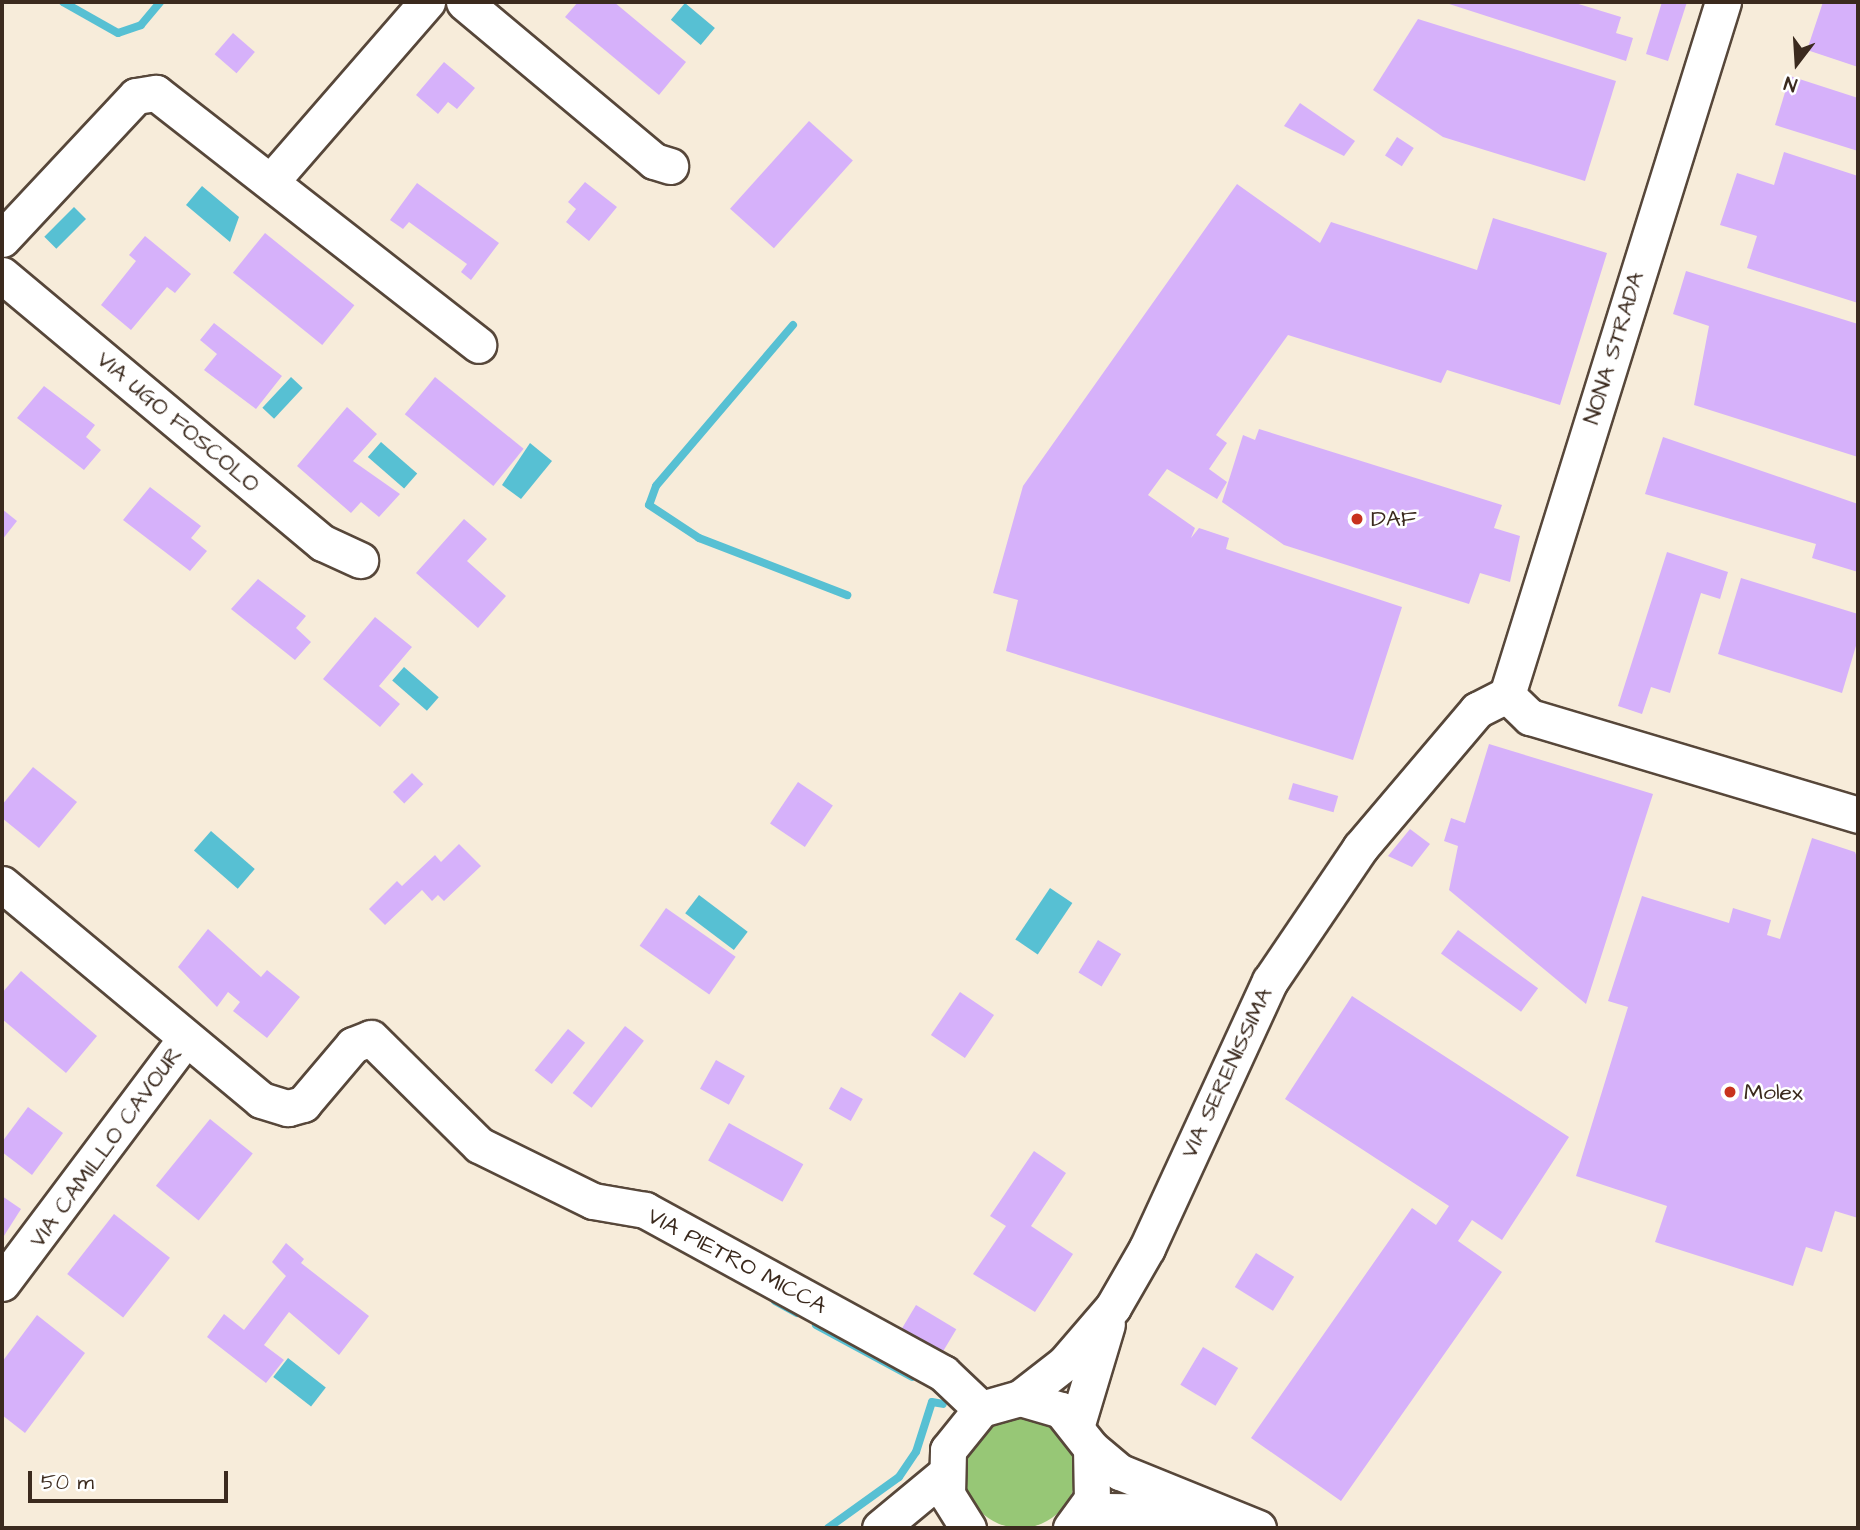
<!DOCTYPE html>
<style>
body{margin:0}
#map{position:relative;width:1860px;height:1530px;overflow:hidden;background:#f7ecda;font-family:"Architects Daughter",sans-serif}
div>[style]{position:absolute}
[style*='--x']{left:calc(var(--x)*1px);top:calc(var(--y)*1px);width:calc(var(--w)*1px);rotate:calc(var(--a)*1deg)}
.green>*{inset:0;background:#97c776}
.round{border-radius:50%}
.water>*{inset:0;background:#57c0d3;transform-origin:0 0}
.stream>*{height:8px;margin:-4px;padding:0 4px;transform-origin:4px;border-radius:4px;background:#57c0d3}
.building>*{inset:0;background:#d6b1fa;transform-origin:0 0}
.roads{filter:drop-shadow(2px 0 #57473a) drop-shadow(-2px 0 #57473a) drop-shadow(0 2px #57473a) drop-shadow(0 -2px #57473a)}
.minor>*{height:35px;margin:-17.5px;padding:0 17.5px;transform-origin:17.5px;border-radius:17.5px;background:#fff}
.dots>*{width:19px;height:19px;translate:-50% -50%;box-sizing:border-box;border:4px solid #fff;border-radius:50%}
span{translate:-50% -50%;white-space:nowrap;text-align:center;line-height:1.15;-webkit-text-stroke:5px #fff;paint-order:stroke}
.street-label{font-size:23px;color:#3b2a1e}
.poi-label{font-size:23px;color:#3b2a1e}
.left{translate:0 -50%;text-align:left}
.frame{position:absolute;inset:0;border:4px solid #3b2a1e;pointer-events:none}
.north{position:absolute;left:1762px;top:28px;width:70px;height:70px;-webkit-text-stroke:5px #fff;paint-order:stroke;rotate:197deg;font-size:19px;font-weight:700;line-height:28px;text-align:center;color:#3b2a1e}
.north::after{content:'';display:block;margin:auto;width:24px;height:32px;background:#3b2a1e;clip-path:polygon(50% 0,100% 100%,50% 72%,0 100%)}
.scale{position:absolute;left:28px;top:1471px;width:200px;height:32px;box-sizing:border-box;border:4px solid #3b2a1e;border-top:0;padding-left:9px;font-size:21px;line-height:24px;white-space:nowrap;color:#3b2a1e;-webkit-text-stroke:5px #fff;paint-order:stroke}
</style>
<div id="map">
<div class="green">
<div class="round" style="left:964px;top:1416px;width:112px;height:112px"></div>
</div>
<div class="water">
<div style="left:685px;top:3px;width:39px;height:22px;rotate:40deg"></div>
<div style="clip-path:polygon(202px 186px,239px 217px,230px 242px,186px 205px)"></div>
<div style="left:74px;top:207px;width:17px;height:42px;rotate:45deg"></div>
<div style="left:291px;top:377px;width:16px;height:42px;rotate:43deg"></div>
<div style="left:381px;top:442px;width:48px;height:20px;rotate:41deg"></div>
<div style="clip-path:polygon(530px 443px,552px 461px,521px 499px,502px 485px)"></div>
<div style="left:404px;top:667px;width:46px;height:18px;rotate:41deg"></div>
<div style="left:211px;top:831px;width:58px;height:26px;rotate:41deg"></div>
<div style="left:1050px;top:888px;width:27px;height:62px;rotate:34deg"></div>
<div style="left:699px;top:895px;width:61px;height:23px;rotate:37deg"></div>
<div style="left:288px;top:1358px;width:48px;height:24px;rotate:38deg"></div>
</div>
<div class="stream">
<div style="--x:63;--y:2;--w:63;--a:29.4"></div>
<div style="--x:118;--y:33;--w:24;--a:-19"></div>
<div style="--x:141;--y:25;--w:30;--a:-50"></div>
<div style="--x:793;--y:325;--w:211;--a:130.4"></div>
<div style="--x:656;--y:486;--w:20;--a:110"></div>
<div style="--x:649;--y:505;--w:60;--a:33.4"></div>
<div style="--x:699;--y:538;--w:159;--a:21.1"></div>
<div style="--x:775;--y:1301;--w:25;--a:29"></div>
<div style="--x:816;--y:1325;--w:109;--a:28.4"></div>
<div style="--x:828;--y:1528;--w:87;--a:-35.7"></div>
<div style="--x:899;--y:1477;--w:30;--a:-56"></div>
<div style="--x:916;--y:1452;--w:52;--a:-72.3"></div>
<div style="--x:932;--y:1402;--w:11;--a:10"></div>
</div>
<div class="building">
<div style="clip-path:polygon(578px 2px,614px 2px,686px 62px,659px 95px,565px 17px)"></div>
<div style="clip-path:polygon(1443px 2px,1572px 2px,1621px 17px,1616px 33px,1633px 38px,1626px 61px)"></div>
<div style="clip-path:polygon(1662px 2px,1687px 2px,1668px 61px,1646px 54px)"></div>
<div style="clip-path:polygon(1823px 2px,1858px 2px,1858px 67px,1807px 50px)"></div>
<div style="clip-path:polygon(1418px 19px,1616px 81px,1585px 181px,1443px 137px,1373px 90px)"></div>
<div style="left:233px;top:33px;width:29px;height:28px;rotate:41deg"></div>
<div style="clip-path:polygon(444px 62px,475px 88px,457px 109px,448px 102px,438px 114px,416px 95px)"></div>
<div style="clip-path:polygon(1790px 76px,1858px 98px,1858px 151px,1775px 125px)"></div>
<div style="clip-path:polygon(1300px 103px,1355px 141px,1344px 156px,1284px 126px)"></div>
<div style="left:809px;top:121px;width:59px;height:118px;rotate:42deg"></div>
<div style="left:1397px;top:137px;width:20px;height:22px;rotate:33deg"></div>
<div style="clip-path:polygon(1784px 152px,1858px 176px,1858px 303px,1747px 268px,1757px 236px,1720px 225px,1737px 173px,1774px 185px)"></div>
<div style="clip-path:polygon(585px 182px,617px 207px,589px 241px,566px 222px,576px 209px,568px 202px)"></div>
<div style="clip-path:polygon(417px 183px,499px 243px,471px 280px,461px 272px,467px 264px,409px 222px,403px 229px,390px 220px)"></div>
<div style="clip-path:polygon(1237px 184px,1320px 243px,1331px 222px,1477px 270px,1493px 218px,1607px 253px,1560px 405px,1447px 370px,1441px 383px,1288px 335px,1216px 435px,1227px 443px,1209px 469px,1227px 482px,1217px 499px,1167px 469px,1148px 495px,1195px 528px,1191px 538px,1199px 528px,1229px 538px,1226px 549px,1402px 607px,1353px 760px,1006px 651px,1018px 600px,993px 593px,1023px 486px)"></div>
<div style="left:265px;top:233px;width:115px;height:51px;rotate:39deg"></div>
<div style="clip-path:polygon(145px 236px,191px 274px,175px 293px,167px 287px,131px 330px,101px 305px,136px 261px,129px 255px)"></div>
<div style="clip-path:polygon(1686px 271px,1858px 324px,1858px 457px,1694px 405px,1709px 326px,1673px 314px)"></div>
<div style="clip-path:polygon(214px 323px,282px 376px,256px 409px,204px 370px,217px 354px,200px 340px)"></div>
<div style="left:435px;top:377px;width:114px;height:48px;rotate:39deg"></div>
<div style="clip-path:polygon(44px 386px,95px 425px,86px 437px,101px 450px,84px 470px,17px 418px)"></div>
<div style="clip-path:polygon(347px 407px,377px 434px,353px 461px,400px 494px,379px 517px,361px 502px,351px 513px,297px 466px)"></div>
<div style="clip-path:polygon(1259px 429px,1502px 505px,1494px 528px,1520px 536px,1510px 582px,1480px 573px,1469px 604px,1284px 545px,1222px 502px,1243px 435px,1255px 440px)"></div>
<div style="clip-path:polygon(1663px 437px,1858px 504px,1858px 572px,1812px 558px,1816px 544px,1645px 494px)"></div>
<div style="clip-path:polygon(150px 487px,201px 526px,191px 538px,207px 551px,190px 571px,123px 520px)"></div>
<div style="clip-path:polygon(2px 509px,17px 521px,2px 540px)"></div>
<div style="clip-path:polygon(464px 519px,487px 539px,467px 561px,506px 596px,478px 628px,416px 573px)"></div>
<div style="clip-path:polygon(1667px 552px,1728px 572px,1720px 599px,1701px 593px,1670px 693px,1651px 687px,1642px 714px,1618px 706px)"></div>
<div style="clip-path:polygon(1741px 578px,1858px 614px,1858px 639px,1842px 693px,1718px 654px)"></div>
<div style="clip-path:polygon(258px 579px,306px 616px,296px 628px,311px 642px,295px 660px,231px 609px)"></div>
<div style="clip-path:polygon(375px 617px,412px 647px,379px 686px,400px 704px,380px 727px,323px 679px)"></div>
<div style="clip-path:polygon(1489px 744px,1653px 794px,1586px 1004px,1449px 890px,1458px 846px,1444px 841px,1451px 818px,1465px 823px)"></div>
<div style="clip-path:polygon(33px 767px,77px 802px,39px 848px,2px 818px,2px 805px)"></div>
<div style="left:412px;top:773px;width:16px;height:27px;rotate:45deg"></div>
<div style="left:798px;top:782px;width:42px;height:50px;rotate:34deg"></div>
<div style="left:1293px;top:783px;width:47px;height:17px;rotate:16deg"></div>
<div style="clip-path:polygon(1410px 829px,1430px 844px,1412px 867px,1388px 856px)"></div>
<div style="clip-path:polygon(1812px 838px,1855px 852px,1858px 860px,1858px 1218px,1835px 1211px,1822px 1252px,1806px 1247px,1793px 1286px,1655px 1242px,1667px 1206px,1576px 1176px,1628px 1007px,1608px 1001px,1642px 896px,1729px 923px,1733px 908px,1771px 920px,1767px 935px,1780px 939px)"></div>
<div style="clip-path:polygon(459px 844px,481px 866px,444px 901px,438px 895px,432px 901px,422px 890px,385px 925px,369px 909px,397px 881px,402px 886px,435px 855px,441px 862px)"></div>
<div style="left:666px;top:908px;width:85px;height:46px;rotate:35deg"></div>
<div style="clip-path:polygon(208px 929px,261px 977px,267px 970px,300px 997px,267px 1038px,233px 1011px,240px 1002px,228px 992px,217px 1007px,178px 967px)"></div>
<div style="left:1458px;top:930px;width:99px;height:29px;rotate:36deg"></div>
<div style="left:1098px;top:940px;width:27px;height:38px;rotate:31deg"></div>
<div style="clip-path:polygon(21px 971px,97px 1036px,66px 1073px,2px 1019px,2px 993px)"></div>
<div style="left:960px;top:992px;width:41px;height:52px;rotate:34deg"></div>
<div style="clip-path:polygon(1352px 996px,1569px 1137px,1502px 1240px,1472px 1220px,1458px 1241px,1502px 1272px,1341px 1501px,1251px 1438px,1412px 1208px,1436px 1225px,1449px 1206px,1285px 1099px)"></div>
<div style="left:625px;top:1026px;width:24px;height:85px;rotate:38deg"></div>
<div style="left:568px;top:1029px;width:22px;height:53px;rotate:39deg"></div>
<div style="left:716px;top:1060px;width:33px;height:33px;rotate:29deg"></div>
<div style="left:841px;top:1087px;width:25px;height:25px;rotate:29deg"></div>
<div style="clip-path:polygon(28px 1107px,63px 1133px,32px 1175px,2px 1152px,2px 1142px)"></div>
<div style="left:210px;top:1119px;width:55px;height:86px;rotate:39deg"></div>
<div style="left:729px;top:1123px;width:85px;height:43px;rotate:29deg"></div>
<div style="clip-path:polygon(1034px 1151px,1066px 1173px,1031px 1226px,1073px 1254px,1035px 1312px,973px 1274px,1006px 1226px,990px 1216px)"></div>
<div style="clip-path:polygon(2px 1196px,21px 1209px,2px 1239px)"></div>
<div style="left:114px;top:1214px;width:71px;height:76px;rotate:38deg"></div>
<div style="clip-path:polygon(286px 1243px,304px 1259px,301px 1263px,369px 1316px,339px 1355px,289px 1312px,264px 1345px,284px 1360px,266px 1383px,207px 1337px,224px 1314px,244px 1330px,286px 1276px,272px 1262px)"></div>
<div style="left:1256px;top:1253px;width:45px;height:40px;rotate:32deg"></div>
<div style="left:916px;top:1305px;width:47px;height:32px;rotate:31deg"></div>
<div style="clip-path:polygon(37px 1315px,85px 1353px,25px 1433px,2px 1415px,2px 1362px)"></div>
<div style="left:1203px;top:1347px;width:41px;height:44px;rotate:31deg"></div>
</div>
<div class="roads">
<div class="minor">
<div style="--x:464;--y:2;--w:248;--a:39.9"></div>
<div style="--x:654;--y:161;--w:17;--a:17"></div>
<div style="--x:273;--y:179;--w:235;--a:-49"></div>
<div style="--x:2;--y:239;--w:196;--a:-46.9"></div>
<div style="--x:136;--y:96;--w:20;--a:-9"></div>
<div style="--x:156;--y:93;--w:409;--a:38"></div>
<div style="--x:2;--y:275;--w:418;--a:39.9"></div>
<div style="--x:323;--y:543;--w:41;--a:24.7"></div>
<div style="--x:1507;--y:695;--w:726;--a:-72.69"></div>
<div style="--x:1507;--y:695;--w:32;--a:44"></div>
<div style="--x:1530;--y:717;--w:342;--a:16.6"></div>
<div style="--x:2;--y:884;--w:337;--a:39.8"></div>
<div style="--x:261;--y:1100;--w:28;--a:17"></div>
<div style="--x:288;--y:1108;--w:16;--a:-15"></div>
<div style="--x:303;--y:1104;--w:77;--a:-49.7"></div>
<div style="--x:353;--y:1045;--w:19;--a:-21"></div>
<div style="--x:371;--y:1038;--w:152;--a:44.7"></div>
<div style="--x:479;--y:1145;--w:127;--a:26.2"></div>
<div style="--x:593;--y:1201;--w:53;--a:9.8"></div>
<div style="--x:645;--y:1210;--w:340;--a:28.7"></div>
<div style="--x:943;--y:1373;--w:52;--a:43.5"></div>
<div style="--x:2;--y:1283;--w:305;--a:-53.1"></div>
<div style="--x:1020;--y:1398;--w:57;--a:-37.9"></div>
<div style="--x:1065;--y:1363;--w:74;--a:-49.4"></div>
<div style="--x:1113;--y:1307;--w:68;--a:-60"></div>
<div style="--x:1147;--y:1248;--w:294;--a:-65.3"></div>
<div style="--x:1270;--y:981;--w:161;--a:-55.9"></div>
<div style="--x:1360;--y:848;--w:181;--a:-49.7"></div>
<div style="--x:1477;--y:710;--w:34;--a:-27"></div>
<div style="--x:1077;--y:1424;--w:104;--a:-73.3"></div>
<div style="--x:1091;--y:1448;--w:38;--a:40"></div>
<div style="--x:1120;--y:1472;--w:149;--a:22.1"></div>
<div style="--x:1079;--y:1521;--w:28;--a:-21"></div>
<div style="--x:1105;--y:1511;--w:95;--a:0.6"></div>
<div style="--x:880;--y:1528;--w:83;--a:-39.6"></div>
<div style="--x:968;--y:1528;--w:39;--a:-122"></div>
<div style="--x:947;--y:1495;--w:45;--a:-88.7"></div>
<div style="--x:948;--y:1450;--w:53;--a:-51.2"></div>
<div style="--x:981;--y:1409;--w:41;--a:-15.8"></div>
<div style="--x:1020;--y:1398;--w:43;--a:16.3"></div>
<div style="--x:1061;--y:1410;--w:48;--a:51.7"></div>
<div style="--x:1091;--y:1448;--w:51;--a:88.9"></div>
<div style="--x:1092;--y:1499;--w:36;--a:126"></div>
</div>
</div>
<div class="dots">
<div style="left:1357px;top:519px;background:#c8321e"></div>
<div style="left:1730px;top:1092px;background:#c8321e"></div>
</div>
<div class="street-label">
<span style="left:1614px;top:348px;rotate:-73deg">NONA STRADA</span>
<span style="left:178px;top:422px;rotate:40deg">VIA UGO FOSCOLO</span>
<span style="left:1227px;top:1073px;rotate:-65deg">VIA SERENISSIMA</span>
<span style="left:106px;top:1147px;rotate:-54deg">VIA CAMILLO CAVOUR</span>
<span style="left:737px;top:1261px;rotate:28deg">VIA PIETRO MICCA</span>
</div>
<div class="poi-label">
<span class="left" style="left:1371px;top:519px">DAF</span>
<span class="left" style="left:1744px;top:1092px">Molex</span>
</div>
<div class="frame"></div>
<div class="north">N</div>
<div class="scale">50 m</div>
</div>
